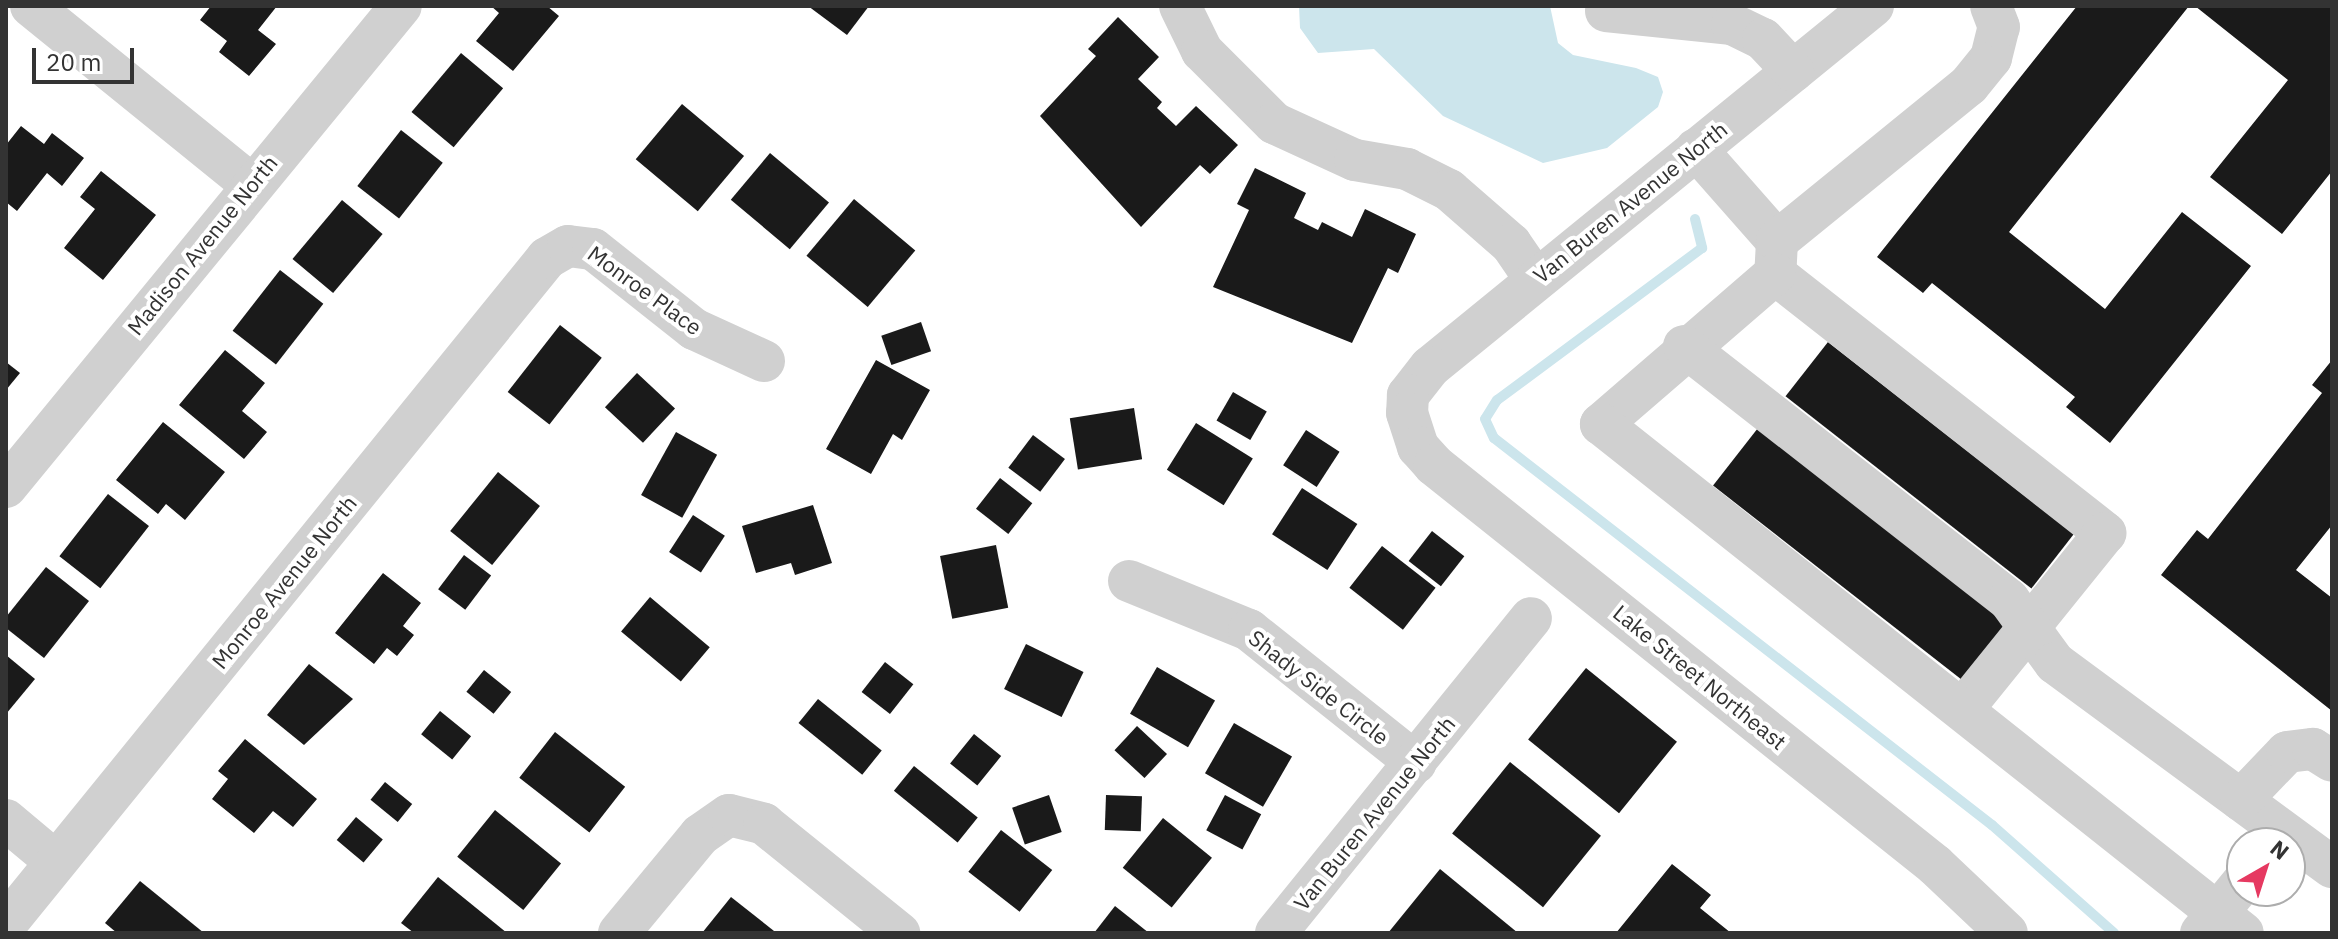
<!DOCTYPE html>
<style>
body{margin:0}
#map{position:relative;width:2338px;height:939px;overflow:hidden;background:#fff;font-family:"IBM Plex Sans",sans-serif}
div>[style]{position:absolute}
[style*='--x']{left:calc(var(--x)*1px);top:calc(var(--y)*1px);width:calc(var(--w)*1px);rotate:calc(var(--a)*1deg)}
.water>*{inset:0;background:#cce5ec}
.stream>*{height:10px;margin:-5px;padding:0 5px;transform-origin:5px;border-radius:5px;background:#cce5ec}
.building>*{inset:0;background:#1a1a1a;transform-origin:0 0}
.minor>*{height:42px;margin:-21px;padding:0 21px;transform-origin:21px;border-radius:21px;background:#d0d0d0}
span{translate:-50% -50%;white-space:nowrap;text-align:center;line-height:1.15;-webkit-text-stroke:8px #fff;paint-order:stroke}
.street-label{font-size:22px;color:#333}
.frame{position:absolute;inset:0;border:8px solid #333;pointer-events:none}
.north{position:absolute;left:2226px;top:827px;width:80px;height:80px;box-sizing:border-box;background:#fff;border:2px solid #adadad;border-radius:50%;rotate:39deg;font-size:22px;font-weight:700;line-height:32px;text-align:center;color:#333}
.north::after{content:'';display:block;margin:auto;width:28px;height:36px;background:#e63961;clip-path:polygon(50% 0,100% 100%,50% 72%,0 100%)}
.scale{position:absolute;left:32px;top:48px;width:102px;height:36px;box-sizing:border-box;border:4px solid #333;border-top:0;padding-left:10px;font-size:24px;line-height:28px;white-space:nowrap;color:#333;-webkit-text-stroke:6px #fff;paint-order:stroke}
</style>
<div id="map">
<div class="water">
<div style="clip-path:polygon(1299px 6px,1550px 6px,1558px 43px,1573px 55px,1636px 68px,1658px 77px,1663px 92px,1658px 107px,1607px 148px,1543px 163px,1443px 116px,1374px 49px,1318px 53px,1300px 28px)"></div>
</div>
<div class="stream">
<div style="--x:1695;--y:219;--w:30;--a:76"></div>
<div style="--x:1702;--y:248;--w:255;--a:143.4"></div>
<div style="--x:1497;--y:400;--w:22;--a:122"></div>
<div style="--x:1485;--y:419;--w:21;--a:65"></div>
<div style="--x:1494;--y:438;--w:631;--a:37.85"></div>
<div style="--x:1992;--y:825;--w:163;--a:41.5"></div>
</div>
<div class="building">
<div style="clip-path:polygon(211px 6px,277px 6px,258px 30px,276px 44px,249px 76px,219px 52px,227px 41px,200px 20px)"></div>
<div style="clip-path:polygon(491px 6px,547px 6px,559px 16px,513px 71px,476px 41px,499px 13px)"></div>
<div style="clip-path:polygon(808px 6px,869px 6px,847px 35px)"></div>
<div style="clip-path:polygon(2077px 6px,2189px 6px,2009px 232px,2105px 309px,2182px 212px,2251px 266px,2110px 443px,2066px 407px,2075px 397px,1932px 283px,1923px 293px,1877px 257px)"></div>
<div style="clip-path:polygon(2195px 6px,2332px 6px,2332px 171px,2282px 234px,2210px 177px,2288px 80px)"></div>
<div style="clip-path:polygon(1118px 17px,1159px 57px,1138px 79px,1162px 102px,1157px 108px,1176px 126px,1196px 106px,1238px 145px,1210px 174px,1200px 165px,1141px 227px,1040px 116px,1096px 56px,1088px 49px)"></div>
<div style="left:461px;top:53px;width:55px;height:77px;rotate:40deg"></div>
<div style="left:682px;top:104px;width:81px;height:72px;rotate:40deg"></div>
<div style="clip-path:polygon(21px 126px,44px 144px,52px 133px,84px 158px,62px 186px,47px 173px,17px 211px,6px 202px,6px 145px)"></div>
<div style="left:401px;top:130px;width:53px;height:71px;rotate:38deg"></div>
<div style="left:770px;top:153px;width:77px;height:61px;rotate:40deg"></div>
<div style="clip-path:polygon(1255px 168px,1306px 193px,1294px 218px,1318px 230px,1322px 222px,1352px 237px,1365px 209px,1416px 234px,1398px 273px,1388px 268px,1352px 343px,1213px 287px,1249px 210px,1237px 204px)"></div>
<div style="clip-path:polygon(101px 171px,156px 215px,103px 280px,64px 248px,95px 209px,80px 197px)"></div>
<div style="left:854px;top:199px;width:80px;height:74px;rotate:40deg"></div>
<div style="left:342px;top:200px;width:53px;height:77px;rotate:40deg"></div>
<div style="left:280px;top:270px;width:55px;height:77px;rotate:38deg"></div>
<div style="left:921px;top:322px;width:31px;height:42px;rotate:71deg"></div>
<div style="left:560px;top:325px;width:53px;height:85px;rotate:38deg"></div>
<div style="left:1828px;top:342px;width:312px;height:69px;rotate:38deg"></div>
<div style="clip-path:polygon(225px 350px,265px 383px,242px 411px,267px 432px,244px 459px,179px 405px)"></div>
<div style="clip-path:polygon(876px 360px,930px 390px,902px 440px,893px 434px,871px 474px,826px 449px)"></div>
<div style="clip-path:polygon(2332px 360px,2332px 525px,2296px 570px,2332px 598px,2332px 711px,2161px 575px,2197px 530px,2208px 539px,2322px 393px,2312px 385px)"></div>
<div style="clip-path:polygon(6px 362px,20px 373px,6px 390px)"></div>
<div style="left:637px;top:373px;width:52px;height:47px;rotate:43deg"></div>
<div style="left:1233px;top:392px;width:39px;height:33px;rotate:30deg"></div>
<div style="left:1134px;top:408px;width:52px;height:65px;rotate:81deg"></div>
<div style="clip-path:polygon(163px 422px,225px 472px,185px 520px,166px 504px,158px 514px,116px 480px)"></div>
<div style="left:1196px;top:423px;width:67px;height:55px;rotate:32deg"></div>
<div style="left:1758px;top:428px;width:316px;height:73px;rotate:38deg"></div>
<div style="left:1306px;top:430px;width:40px;height:42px;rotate:33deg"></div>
<div style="left:676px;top:432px;width:47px;height:72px;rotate:29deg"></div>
<div style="left:1033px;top:435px;width:40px;height:41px;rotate:37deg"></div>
<div style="left:498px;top:472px;width:54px;height:76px;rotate:39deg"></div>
<div style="left:1000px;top:478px;width:41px;height:39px;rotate:38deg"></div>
<div style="left:1302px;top:488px;width:66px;height:55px;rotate:33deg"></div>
<div style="left:108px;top:494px;width:52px;height:79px;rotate:38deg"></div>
<div style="clip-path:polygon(813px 505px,832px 563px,795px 575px,791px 563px,756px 573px,742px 526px)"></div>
<div style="left:693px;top:515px;width:38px;height:44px;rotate:33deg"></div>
<div style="left:1432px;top:531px;width:41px;height:38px;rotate:38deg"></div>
<div style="left:996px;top:545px;width:64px;height:57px;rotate:79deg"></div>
<div style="left:1382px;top:546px;width:68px;height:53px;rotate:38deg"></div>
<div style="left:464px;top:555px;width:34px;height:43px;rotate:37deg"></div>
<div style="clip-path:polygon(46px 567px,89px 601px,44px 658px,6px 628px,6px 617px)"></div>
<div style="clip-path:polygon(383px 573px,421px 603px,403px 626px,414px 635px,397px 656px,387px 648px,374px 664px,335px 633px)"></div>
<div style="left:650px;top:597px;width:78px;height:45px;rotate:40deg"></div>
<div style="left:1026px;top:644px;width:64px;height:50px;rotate:26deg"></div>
<div style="clip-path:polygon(6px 655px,35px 679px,6px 714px)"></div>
<div style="left:885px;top:662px;width:36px;height:38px;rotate:38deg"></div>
<div style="clip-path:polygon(309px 664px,353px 699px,304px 745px,267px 715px)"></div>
<div style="left:1157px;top:667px;width:67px;height:54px;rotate:30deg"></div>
<div style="left:1586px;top:668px;width:117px;height:92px;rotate:39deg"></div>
<div style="left:484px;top:670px;width:35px;height:28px;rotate:39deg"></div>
<div style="left:818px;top:699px;width:82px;height:31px;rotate:39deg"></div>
<div style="left:440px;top:711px;width:40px;height:30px;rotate:39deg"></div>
<div style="left:1234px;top:723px;width:67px;height:58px;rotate:30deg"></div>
<div style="left:1137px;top:726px;width:41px;height:33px;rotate:43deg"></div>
<div style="left:555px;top:732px;width:89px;height:58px;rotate:38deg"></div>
<div style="left:974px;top:734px;width:35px;height:38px;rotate:39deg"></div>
<div style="clip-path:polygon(245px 739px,317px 799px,293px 827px,273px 811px,254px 833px,212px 799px,228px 779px,218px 771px)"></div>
<div style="left:1510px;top:762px;width:117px;height:92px;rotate:39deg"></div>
<div style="left:914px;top:766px;width:82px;height:32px;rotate:39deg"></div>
<div style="left:385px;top:782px;width:35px;height:23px;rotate:39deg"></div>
<div style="left:1049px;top:795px;width:39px;height:39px;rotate:71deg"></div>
<div style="left:1106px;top:795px;width:36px;height:35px;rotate:2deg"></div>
<div style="left:1225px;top:795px;width:41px;height:40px;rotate:28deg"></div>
<div style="left:495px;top:810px;width:85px;height:60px;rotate:39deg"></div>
<div style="left:356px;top:817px;width:35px;height:30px;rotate:40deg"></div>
<div style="left:1163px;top:818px;width:63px;height:64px;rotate:39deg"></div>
<div style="left:1001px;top:830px;width:65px;height:53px;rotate:38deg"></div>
<div style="clip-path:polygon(1672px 864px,1711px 895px,1700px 908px,1731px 933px,1616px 933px)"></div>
<div style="clip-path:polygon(1440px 869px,1518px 933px,1388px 933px)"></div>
<div style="clip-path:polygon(438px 877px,507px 933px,414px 933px,401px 923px)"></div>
<div style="clip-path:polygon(140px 881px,204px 933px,117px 933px,105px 923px)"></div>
<div style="clip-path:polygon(731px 897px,774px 931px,772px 933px,702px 933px)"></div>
<div style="clip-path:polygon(1115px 906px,1149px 933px,1094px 933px)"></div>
</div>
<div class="minor">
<div style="--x:31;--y:6;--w:283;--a:39"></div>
<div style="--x:1180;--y:6;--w:50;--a:63.9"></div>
<div style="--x:1202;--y:51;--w:102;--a:45"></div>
<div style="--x:1274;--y:123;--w:89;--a:24.6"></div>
<div style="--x:1355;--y:160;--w:53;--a:9.8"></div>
<div style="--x:1407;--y:169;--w:47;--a:26.6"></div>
<div style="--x:1449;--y:190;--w:82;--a:41.1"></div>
<div style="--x:1511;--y:244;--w:42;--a:55.6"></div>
<div style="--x:1873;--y:6;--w:571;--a:140.82"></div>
<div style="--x:1430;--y:367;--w:36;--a:128"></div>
<div style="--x:1408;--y:395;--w:18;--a:93"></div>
<div style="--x:1407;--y:413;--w:36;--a:72"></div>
<div style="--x:1418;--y:447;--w:24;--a:48"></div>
<div style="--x:1434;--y:465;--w:641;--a:38.6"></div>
<div style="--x:1935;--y:865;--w:99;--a:43.4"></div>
<div style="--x:1606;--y:11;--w:127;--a:5.9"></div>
<div style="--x:1732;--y:24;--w:34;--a:26"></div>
<div style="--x:1763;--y:39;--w:44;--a:46.8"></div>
<div style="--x:1696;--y:149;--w:123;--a:48.6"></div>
<div style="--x:1777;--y:241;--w:33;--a:93"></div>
<div style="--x:1775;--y:274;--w:420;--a:38.1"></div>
<div style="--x:2105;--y:533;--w:226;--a:128.9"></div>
<div style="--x:1777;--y:241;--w:247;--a:-39.1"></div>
<div style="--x:1969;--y:85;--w:35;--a:-51"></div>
<div style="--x:1991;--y:58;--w:32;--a:-76"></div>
<div style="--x:1999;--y:27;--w:22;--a:-111"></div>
<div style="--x:1775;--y:274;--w:230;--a:139.2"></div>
<div style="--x:1601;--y:424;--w:819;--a:38.41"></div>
<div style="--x:1684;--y:346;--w:412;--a:38"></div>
<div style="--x:2009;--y:600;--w:78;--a:53.9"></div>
<div style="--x:2055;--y:663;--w:344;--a:36.4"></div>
<div style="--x:6;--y:487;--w:622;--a:-50.61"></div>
<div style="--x:1129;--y:581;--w:130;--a:22.2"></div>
<div style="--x:1249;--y:630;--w:213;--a:38.5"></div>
<div style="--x:2241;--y:800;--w:66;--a:-46.2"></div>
<div style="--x:2287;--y:752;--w:26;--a:-7"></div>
<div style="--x:2313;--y:749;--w:22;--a:32"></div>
<div style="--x:6;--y:820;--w:65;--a:40"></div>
<div style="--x:6;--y:924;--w:858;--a:-50.91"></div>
<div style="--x:547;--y:258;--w:24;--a:-30"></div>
<div style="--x:568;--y:246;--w:25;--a:7"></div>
<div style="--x:593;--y:249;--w:129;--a:38.4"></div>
<div style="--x:694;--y:329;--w:77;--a:24.6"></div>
<div style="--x:619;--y:933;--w:127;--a:-50.4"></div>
<div style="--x:700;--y:835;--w:35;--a:-35"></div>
<div style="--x:729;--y:815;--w:36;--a:14"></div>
<div style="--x:764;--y:824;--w:174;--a:38.9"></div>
<div style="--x:1276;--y:933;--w:405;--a:-51"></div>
<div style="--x:2201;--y:933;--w:65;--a:-50.6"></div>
</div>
<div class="street-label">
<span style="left:1630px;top:202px;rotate:-39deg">Van Buren Avenue North</span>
<span style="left:202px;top:245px;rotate:-51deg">Madison Avenue North</span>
<span style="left:645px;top:290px;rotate:36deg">Monroe Place</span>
<span style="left:284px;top:582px;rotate:-51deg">Monroe Avenue North</span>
<span style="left:1700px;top:677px;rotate:39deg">Lake Street Northeast</span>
<span style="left:1319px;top:687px;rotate:38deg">Shady Side Circle</span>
<span style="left:1374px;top:813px;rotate:-51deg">Van Buren Avenue North</span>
</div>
<div class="frame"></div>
<div class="north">N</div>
<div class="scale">20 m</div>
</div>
